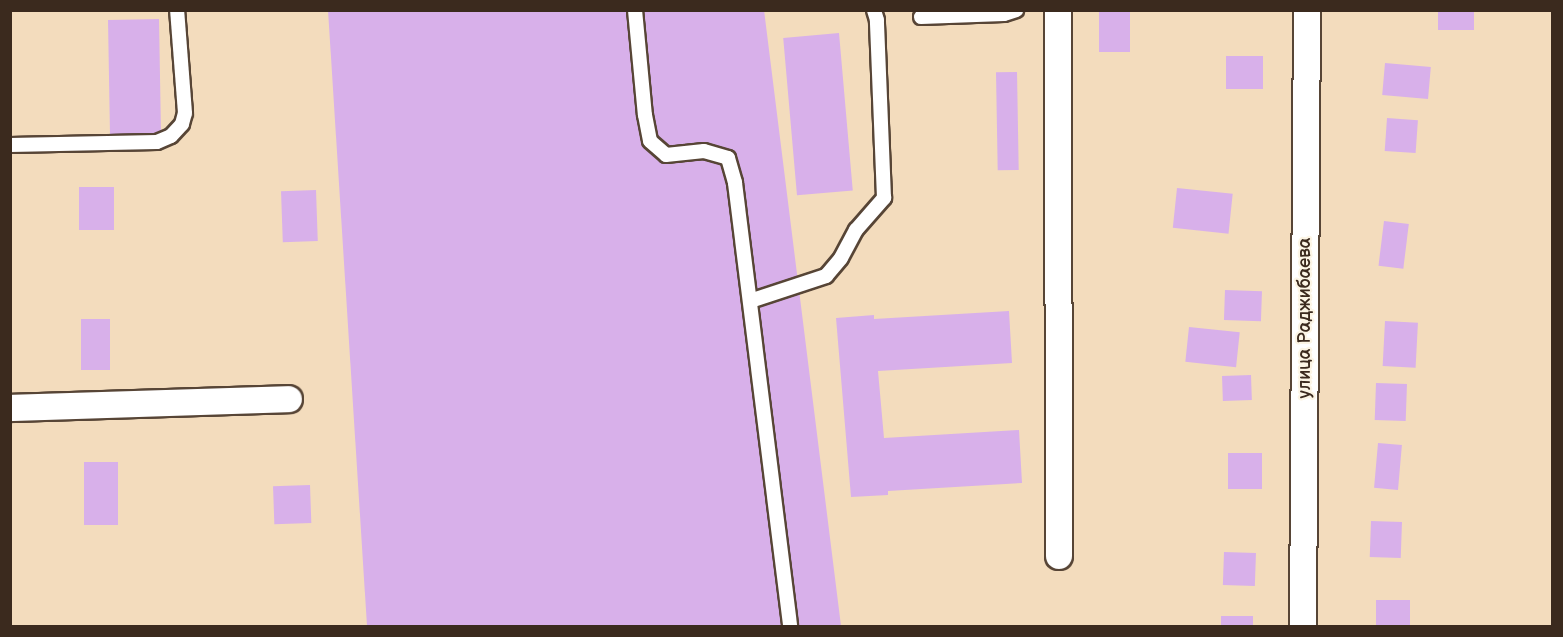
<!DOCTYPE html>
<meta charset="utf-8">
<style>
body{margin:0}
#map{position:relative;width:1563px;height:637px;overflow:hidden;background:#f3dcbd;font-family:"Balsamiq Sans",sans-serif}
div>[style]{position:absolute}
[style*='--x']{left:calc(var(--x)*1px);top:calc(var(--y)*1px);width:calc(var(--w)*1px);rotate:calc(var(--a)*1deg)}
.building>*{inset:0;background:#d8b0ea;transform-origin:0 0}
.roads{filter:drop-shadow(2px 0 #574536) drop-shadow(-2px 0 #574536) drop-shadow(0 2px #574536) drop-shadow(0 -2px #574536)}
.lane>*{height:14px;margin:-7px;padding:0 7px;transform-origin:7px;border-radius:7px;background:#fff}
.street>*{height:26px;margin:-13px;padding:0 13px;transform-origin:13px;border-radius:13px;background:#fff}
span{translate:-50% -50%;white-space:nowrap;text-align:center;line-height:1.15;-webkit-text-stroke:4.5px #fcf5e5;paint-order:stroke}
.street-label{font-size:18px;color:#3b2a1e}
.frame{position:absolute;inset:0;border:12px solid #3b2a1e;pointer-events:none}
</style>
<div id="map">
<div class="building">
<div style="clip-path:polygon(328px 10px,764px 10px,841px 626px,367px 626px)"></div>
<div style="left:1099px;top:10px;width:31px;height:42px"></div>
<div style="left:1438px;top:10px;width:36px;height:20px"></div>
<div style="left:159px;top:19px;width:117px;height:51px;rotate:89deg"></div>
<div style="left:839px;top:33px;width:158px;height:56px;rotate:85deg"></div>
<div style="left:1226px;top:56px;width:37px;height:33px"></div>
<div style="left:1385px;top:63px;width:46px;height:32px;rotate:5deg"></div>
<div style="left:1017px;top:72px;width:98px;height:21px;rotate:89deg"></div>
<div style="left:1387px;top:118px;width:31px;height:33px;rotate:4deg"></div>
<div style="left:79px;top:187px;width:35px;height:43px"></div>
<div style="left:1177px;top:188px;width:56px;height:40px;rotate:6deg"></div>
<div style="left:316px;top:190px;width:51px;height:35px;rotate:88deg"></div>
<div style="left:1384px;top:221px;width:25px;height:45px;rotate:7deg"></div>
<div style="left:1225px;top:290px;width:37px;height:30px;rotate:2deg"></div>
<div style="clip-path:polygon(1009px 311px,1012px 363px,878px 371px,884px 438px,1019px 430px,1022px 483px,888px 491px,888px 495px,851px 497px,836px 318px,874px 315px,874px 319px)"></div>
<div style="left:81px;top:319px;width:29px;height:51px"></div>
<div style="left:1385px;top:321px;width:33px;height:45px;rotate:3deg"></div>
<div style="left:1189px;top:327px;width:51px;height:35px;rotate:6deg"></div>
<div style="left:1251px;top:375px;width:25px;height:29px;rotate:88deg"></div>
<div style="left:1376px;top:383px;width:31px;height:37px;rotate:2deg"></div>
<div style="left:1378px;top:443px;width:24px;height:45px;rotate:5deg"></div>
<div style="left:1228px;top:453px;width:34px;height:36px"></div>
<div style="left:84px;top:462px;width:34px;height:63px"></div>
<div style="left:310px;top:485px;width:38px;height:37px;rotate:88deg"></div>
<div style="left:1371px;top:521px;width:31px;height:36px;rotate:2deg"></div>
<div style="left:1224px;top:552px;width:32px;height:33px;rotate:2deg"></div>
<div style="left:1376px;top:600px;width:34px;height:26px"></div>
<div style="left:1253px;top:616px;width:10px;height:32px;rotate:90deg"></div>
</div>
<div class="roads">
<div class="lane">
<div style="--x:635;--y:10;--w:105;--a:84.6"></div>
<div style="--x:645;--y:115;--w:26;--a:79"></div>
<div style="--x:650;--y:141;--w:21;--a:41"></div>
<div style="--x:666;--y:155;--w:38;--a:-6"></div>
<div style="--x:704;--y:151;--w:25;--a:16"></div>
<div style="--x:728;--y:158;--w:26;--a:74"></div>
<div style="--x:735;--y:183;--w:446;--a:82.9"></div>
<div style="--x:921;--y:17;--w:83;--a:-2.1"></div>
<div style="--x:1004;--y:14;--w:13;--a:-18"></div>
<div style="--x:10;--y:145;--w:147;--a:-1.2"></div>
<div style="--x:157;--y:142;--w:15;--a:-23"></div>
<div style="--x:171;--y:136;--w:16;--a:-47"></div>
<div style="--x:182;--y:124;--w:11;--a:-75"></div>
<div style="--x:185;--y:113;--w:103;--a:-94.4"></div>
<div style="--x:750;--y:301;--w:80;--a:-18.2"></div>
<div style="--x:826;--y:276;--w:23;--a:-50"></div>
<div style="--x:841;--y:258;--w:32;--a:-62"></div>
<div style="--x:856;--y:230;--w:43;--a:-48.8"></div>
<div style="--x:884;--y:198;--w:178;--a:-92.3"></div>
<div style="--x:877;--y:20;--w:10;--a:-107"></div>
</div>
<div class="street">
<div style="--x:1058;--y:10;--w:546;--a:89.9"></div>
<div style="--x:10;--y:408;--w:279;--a:-1.8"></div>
<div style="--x:1303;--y:626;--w:616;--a:-89.63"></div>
</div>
</div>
<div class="street-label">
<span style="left:1305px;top:318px;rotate:-90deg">улица Раджибаева</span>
</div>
<div class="frame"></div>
</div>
